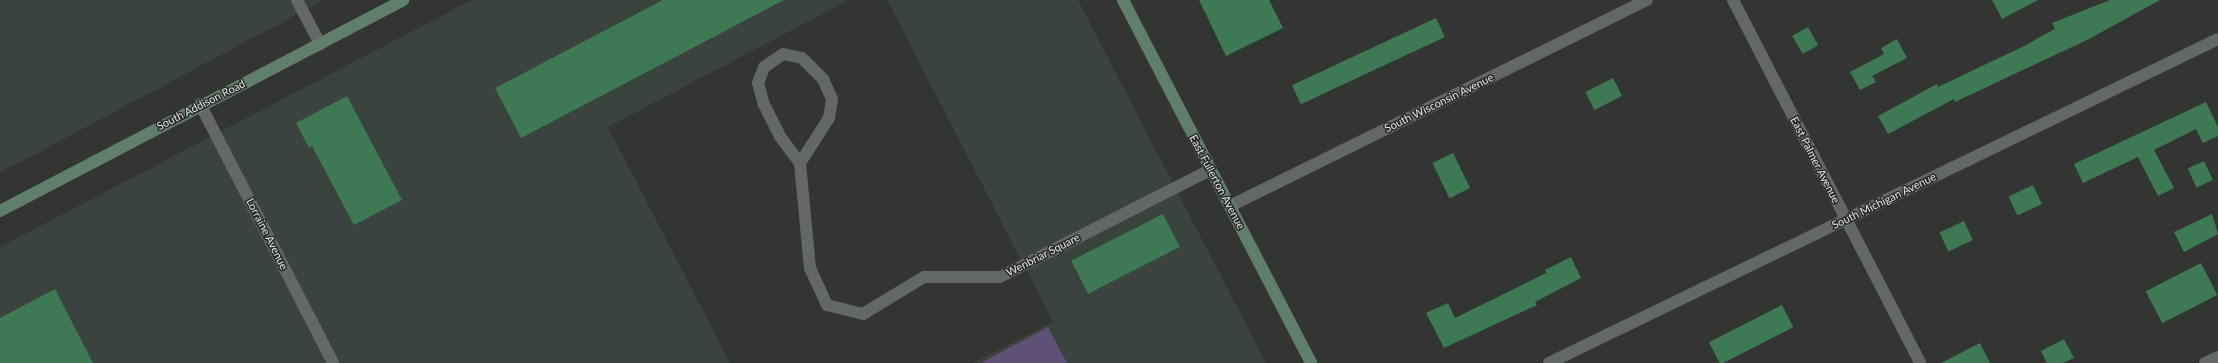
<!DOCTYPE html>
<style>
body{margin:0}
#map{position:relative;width:2218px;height:363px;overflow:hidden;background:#323532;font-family:Lato,sans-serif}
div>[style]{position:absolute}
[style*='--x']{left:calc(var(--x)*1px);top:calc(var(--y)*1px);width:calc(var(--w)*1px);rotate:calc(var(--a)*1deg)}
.built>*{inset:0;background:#3a433d}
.green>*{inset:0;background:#5f5175}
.building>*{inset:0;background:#3d7952;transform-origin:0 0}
.street>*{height:12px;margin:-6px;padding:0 6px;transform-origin:6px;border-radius:6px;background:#646865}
.secondary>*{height:12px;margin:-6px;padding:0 6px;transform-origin:6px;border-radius:6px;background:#607f6b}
span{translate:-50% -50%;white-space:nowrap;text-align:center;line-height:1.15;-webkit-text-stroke:3px #282b29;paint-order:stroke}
.street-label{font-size:11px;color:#e3e5e4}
</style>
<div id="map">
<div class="built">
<div style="clip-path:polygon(0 0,324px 0,0 173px)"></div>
<div style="clip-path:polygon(472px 0,849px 0,608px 127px,730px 363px,0 363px,0 247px)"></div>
<div style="clip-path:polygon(887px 0,1078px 0,1266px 363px,972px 363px,1053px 322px)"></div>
</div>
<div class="green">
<div style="clip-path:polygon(1048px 327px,1067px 363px,981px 363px)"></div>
</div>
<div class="building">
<div style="clip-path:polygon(663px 0,784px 0,521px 138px,495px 88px)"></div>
<div style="clip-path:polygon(1199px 0,1269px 0,1283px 28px,1226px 56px)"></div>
<div style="clip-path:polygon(1992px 0,2038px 0,2002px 19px)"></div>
<div style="clip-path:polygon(2110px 0,2160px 0,2089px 39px,1955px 102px,1954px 99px,1888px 134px,1878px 116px,1937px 84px,1938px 87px,2024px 46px,2055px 29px,2052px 23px)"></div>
<div style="left:1436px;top:18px;width:21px;height:159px;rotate:65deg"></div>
<div style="left:1808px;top:27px;width:21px;height:18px;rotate:61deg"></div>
<div style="clip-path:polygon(1897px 39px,1907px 58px,1872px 76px,1876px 82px,1860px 90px,1850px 72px,1884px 54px,1881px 48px)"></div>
<div style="left:1613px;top:78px;width:20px;height:31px;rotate:63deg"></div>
<div style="clip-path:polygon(347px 96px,402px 200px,354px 225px,312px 146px,309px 148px,296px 123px)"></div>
<div style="clip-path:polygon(2206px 102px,2218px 127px,2218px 136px,2203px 143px,2196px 129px,2154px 150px,2174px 188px,2158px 196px,2138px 157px,2083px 183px,2074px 164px)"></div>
<div style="left:1453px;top:153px;width:39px;height:23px;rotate:64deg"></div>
<div style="left:2204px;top:161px;width:21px;height:18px;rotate:65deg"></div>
<div style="left:2033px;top:185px;width:21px;height:27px;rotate:65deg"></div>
<div style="left:1163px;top:214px;width:37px;height:103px;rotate:63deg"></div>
<div style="clip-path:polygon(2212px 214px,2218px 234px,2184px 252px,2174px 232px)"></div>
<div style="left:1964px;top:221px;width:21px;height:27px;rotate:65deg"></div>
<div style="clip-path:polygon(1571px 257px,1581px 278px,1535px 302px,1537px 305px,1444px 348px,1426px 313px,1448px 303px,1455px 318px,1546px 273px,1545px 270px)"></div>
<div style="left:2201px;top:263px;width:36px;height:62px;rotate:63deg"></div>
<div style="clip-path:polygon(55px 289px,93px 363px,0 363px,0 318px)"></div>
<div style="left:1782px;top:305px;width:25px;height:82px;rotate:63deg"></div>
<div style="clip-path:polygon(2064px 339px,2074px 358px,2063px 363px,2047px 363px,2041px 351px)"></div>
<div style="clip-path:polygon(1980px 343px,1990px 363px,1941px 363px)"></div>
</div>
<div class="street">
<div style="--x:297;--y:0;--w:50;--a:62.4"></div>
<div style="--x:1733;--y:0;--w:408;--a:62.7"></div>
<div style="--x:783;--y:54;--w:19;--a:12"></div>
<div style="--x:802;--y:58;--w:30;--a:45"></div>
<div style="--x:823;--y:79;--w:22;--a:66"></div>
<div style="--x:832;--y:99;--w:19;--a:99"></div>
<div style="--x:829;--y:118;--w:54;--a:122.8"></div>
<div style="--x:800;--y:163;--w:34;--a:-127"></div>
<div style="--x:780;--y:136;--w:35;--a:-117"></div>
<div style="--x:764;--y:105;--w:23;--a:-105"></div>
<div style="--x:758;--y:83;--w:17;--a:-69"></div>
<div style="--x:764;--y:67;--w:23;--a:-34"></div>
<div style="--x:200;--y:104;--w:291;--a:62.8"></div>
<div style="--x:800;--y:163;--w:105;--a:84.6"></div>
<div style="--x:810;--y:268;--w:41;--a:65.3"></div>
<div style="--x:827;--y:305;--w:37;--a:14"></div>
<div style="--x:863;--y:314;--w:71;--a:-31.2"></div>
<div style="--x:924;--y:277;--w:76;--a:0"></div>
<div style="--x:1000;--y:277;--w:236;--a:-27"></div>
<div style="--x:1230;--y:206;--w:465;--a:-26.3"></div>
<div style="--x:1549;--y:363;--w:743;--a:-25.84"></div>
<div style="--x:2205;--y:363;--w:14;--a:-25"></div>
</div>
<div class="secondary">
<div style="--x:1123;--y:0;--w:409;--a:62.6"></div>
<div style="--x:0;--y:211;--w:455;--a:-27.6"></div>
</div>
<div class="street-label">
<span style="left:1439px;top:103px;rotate:-26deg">South Wisconsin Avenue</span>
<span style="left:201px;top:105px;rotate:-27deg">South Addison Road</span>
<span style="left:1815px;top:160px;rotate:63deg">East Palmer Avenue</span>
<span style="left:1217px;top:182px;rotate:62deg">East Fullerton Avenue</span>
<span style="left:1884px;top:201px;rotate:-26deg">South Michigan Avenue</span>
<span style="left:267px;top:234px;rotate:63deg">Lorraine Avenue</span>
<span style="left:1043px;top:255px;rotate:-27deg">Wenbriar Square</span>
</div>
</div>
